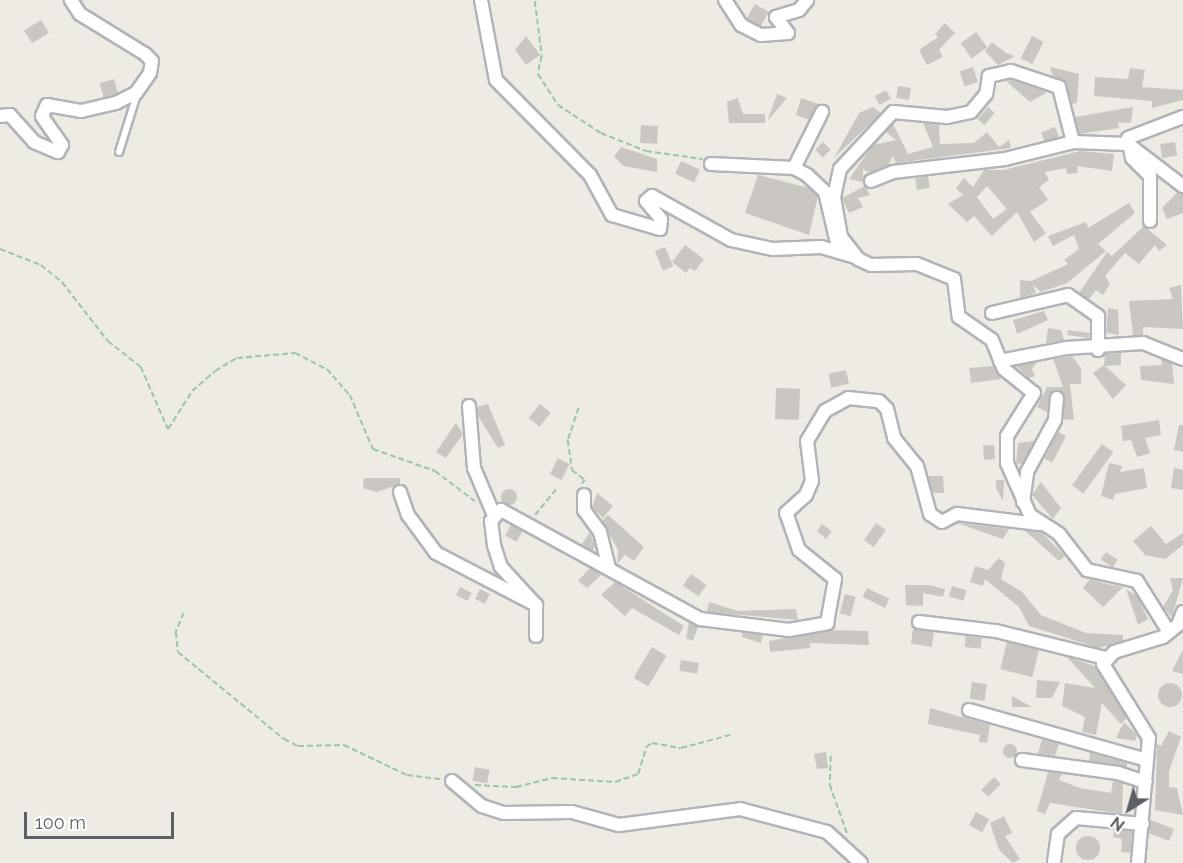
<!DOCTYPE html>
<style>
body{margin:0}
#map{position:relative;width:1183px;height:863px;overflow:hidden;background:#eeebe4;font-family:Raleway,sans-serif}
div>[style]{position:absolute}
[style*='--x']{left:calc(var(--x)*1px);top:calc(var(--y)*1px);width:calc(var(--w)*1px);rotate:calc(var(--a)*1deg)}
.building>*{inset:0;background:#cac6c1;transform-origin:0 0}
.round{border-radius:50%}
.path>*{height:1.5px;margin-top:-0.75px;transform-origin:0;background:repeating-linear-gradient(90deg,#9ac6a4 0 6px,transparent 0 9px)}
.roads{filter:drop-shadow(2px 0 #b1b4b8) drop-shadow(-2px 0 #b1b4b8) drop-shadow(0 2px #b1b4b8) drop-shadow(0 -2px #b1b4b8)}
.service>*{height:6px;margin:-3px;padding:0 3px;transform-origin:3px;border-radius:3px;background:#fff}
.minor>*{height:12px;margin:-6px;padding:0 6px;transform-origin:6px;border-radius:6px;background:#fff}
span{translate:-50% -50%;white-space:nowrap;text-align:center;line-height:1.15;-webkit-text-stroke:5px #fff;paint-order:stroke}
.north{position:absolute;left:1099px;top:779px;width:60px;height:60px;-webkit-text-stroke:4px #fff;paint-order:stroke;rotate:217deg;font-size:16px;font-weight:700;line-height:24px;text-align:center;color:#5c6064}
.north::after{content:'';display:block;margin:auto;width:21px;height:27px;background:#5c6064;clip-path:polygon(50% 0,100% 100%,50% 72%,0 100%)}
.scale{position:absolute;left:24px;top:812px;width:150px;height:27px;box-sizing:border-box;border:3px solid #5c6064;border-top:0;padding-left:8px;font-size:18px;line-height:21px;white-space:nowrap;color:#5c6064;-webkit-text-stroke:4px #fff;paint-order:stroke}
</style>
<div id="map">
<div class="building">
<div style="left:755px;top:4px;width:16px;height:17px;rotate:30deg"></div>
<div style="left:41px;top:20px;width:15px;height:20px;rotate:58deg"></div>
<div style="clip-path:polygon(945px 23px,955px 33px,939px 50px,943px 57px,927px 65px,919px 50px,938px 37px,935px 34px)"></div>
<div style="left:976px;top:32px;width:19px;height:19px;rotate:54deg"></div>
<div style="clip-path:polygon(526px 36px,540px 55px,526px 65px,515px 50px)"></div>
<div style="left:1032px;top:36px;width:13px;height:25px;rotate:27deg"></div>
<div style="clip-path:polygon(992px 42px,1006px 53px,1015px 56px,998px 65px,985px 51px)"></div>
<div style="left:973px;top:67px;width:16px;height:14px;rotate:72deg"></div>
<div style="clip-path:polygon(1050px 67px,1079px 74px,1077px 103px,1072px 104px,1065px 82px,1053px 76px)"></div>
<div style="clip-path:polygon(1130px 68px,1145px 70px,1142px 87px,1183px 90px,1183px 100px,1152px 108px,1152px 101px,1094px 96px,1095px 77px,1128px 79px)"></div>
<div style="left:114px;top:79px;width:15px;height:15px;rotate:74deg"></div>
<div style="clip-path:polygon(1011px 80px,1044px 91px,1046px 93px,1030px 102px,1006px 81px)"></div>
<div style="left:898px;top:86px;width:13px;height:12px;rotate:9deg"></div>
<div style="left:886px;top:90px;width:10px;height:13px;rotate:61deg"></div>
<div style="clip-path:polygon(777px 94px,787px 98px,769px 119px,768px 119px)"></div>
<div style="clip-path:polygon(738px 98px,743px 114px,765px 114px,765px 123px,729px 123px,727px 102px)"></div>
<div style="clip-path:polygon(801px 98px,819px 104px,809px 120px,796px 115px)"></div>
<div style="clip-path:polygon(873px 107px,881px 113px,834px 158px,859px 113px)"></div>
<div style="left:988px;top:107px;width:9px;height:16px;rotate:41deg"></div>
<div style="clip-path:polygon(1133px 107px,1131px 123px,1118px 122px,1119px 128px,1079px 134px,1075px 117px)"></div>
<div style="clip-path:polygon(923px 123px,939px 125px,940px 144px,974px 143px,987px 132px,999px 147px,1009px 140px,1011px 148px,896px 163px,893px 156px,888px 165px,870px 173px,863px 169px,863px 182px,849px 179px,873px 145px,896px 140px,886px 132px,893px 124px,908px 154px,933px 147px)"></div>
<div style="left:641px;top:125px;width:17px;height:18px;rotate:3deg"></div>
<div style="left:1055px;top:127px;width:11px;height:15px;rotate:68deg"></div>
<div style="left:823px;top:142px;width:11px;height:11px;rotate:45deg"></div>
<div style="left:1175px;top:142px;width:14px;height:15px;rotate:82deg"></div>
<div style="clip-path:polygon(621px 147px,657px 159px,657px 172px,624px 166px,614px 157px)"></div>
<div style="clip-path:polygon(evenodd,1080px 151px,1114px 154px,1112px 171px,1077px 166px,1078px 173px,1067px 174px,1066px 168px,1045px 172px,1049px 180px,1039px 187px,1048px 200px,1030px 212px,1046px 233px,1034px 242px,1017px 212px,992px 236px,974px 216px,967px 222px,948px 204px,963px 195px,956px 188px,964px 178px,973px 187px,984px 170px,1004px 170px,1080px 151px,987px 186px,1007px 209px,993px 219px,977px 197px,987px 186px)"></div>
<div style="left:681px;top:161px;width:21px;height:14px;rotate:25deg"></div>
<div style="clip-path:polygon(758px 175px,809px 188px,818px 196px,809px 235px,745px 213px)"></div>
<div style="left:928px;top:176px;width:12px;height:13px;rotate:81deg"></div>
<div style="clip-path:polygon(865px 186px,870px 195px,858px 198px,863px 207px,849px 213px,842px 198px)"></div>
<div style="clip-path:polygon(1178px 192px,1183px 194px,1183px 213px,1167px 219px,1162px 208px)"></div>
<div style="clip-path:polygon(1129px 203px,1135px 213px,1098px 244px,1106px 251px,1067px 283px,1041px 292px,1033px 285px,1036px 293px,1020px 298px,1020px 280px,1031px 281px,1068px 264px,1064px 260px,1079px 249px,1074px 235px,1053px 246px,1048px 236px,1086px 222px,1088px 228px)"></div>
<div style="clip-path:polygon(1144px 226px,1167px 245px,1159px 251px,1155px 245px,1139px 264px,1125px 253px,1105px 276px,1110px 284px,1103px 295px,1096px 290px,1089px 299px,1079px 293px,1107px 252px,1112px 256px)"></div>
<div style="clip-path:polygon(685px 245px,704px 259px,695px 271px,690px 268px,686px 273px,672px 262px)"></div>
<div style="left:665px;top:247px;width:21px;height:11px;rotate:67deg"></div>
<div style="clip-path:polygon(1181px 285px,1183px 329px,1143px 327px,1143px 335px,1133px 335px,1129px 301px,1173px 299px,1169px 288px)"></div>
<div style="clip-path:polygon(1108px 308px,1118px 310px,1119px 335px,1106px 333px)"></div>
<div style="clip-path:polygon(1044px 311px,1048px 320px,1017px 334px,1013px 320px)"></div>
<div style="clip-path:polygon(1048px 328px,1061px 330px,1064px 340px,1046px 343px)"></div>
<div style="left:1068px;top:330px;width:22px;height:5px;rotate:8deg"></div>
<div style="clip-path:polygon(1121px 353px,1121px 365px,1105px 366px,1126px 385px,1113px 399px,1093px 373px,1104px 365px,1105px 354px)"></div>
<div style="clip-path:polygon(1072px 356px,1081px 368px,1081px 384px,1070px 384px,1074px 420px,1063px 419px,1061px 391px,1050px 394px,1047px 412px,1037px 407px,1047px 387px,1063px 387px,1053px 359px)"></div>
<div style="clip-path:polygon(1161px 359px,1172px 363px,1174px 384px,1141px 380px,1140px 366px,1162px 365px)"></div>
<div style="clip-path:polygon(1037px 362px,1032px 369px,1035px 376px,1029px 378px,1016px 366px)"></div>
<div style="clip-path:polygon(993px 366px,1001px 379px,971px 383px,969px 368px)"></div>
<div style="left:846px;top:370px;width:14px;height:18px;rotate:78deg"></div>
<div style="left:776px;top:388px;width:24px;height:31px;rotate:2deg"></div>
<div style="clip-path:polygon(488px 404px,505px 445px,498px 448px,478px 416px,477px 407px)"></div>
<div style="left:540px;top:404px;width:14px;height:18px;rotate:39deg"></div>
<div style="clip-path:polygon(1159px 420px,1161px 435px,1145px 438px,1150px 453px,1137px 457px,1131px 440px,1123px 441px,1121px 426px)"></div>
<div style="clip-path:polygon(456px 423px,463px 434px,446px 458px,436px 452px)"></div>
<div style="clip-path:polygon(1179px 425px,1183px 425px,1183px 452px,1174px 450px)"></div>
<div style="left:1058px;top:432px;width:9px;height:30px;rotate:27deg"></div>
<div style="clip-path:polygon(1034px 441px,1022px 464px,1016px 463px,1018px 443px)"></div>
<div style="left:1102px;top:444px;width:14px;height:51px;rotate:36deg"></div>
<div style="left:994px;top:445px;width:14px;height:11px;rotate:86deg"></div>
<div style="left:558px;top:458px;width:13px;height:18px;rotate:27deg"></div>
<div style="clip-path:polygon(1109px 463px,1122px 466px,1120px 472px,1144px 468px,1147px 488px,1115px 494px,1113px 500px,1101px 496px)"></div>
<div style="clip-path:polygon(1174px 468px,1183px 470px,1183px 490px,1171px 488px)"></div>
<div style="clip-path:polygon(928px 476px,943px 476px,944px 493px,933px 493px)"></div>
<div style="clip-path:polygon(364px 478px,400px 478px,400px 484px,377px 492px,363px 488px)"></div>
<div style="clip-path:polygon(996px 480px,1004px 480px,1003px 501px,996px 488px)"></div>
<div style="clip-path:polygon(1041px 482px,1061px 508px,1053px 519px,1032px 495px)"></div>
<div class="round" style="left:501px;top:489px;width:16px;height:16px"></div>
<div style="clip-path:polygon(597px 493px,613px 506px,603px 518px,592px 507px)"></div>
<div style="clip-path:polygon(608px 515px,644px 547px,634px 561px,625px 555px,617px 564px,618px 550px,602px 521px)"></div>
<div style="left:876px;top:523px;width:12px;height:21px;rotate:35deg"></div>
<div style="clip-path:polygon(957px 523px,959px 523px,1009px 529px,1003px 539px)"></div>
<div style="clip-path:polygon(822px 524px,832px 531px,826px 539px,817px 531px)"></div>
<div style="left:511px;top:525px;width:13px;height:12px;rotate:29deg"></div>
<div style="clip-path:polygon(1151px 526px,1166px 544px,1183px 533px,1183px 545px,1165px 559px,1145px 555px,1133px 541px)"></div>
<div style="clip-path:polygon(1024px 530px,1042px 533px,1065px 556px,1059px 561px)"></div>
<div style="clip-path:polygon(590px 532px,595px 546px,592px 551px,582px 544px)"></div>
<div style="left:1106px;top:552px;width:14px;height:9px;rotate:34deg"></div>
<div style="clip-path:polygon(999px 558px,1005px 563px,1001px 579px,1022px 592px,1041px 615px,1086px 633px,1123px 635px,1123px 641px,1099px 648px,1029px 626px,1019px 607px,985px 579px,983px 586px,970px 582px,975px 566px,988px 570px)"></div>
<div style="clip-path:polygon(590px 568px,601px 575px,587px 588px,578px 581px)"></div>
<div style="left:691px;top:574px;width:19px;height:14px;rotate:35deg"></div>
<div style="clip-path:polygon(1170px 578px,1183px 578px,1172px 617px,1163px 607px,1173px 590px)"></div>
<div style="clip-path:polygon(1090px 579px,1107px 584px,1123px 587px,1103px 607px,1083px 588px)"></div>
<div style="clip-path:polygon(615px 582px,684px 626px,679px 635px,632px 608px,625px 616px,601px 595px)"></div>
<div style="clip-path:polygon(905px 585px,929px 585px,945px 589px,943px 597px,923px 593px,923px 606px,906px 605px)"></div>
<div style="left:952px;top:586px;width:15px;height:11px;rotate:16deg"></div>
<div style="left:460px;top:587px;width:13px;height:9px;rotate:27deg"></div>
<div style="left:867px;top:588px;width:25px;height:10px;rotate:26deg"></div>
<div style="left:480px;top:589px;width:11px;height:11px;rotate:27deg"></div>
<div style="clip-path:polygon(1126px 589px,1137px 596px,1148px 619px,1138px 625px)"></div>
<div style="left:845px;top:594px;width:11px;height:20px;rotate:15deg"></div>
<div style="clip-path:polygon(709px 602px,738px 611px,796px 609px,798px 620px,707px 612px)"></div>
<div style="clip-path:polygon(689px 622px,698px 627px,693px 641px,686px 638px)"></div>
<div style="left:913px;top:629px;width:21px;height:15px;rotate:8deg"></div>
<div style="clip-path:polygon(830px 630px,868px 631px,869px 645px,810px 643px,810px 648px,770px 652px,769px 641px)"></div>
<div style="clip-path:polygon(743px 633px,763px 635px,761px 643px,742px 637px)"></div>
<div style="left:966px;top:636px;width:16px;height:11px;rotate:7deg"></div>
<div style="left:1007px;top:642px;width:33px;height:28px;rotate:14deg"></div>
<div style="left:652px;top:647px;width:17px;height:36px;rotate:31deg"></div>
<div style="clip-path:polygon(1183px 650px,1183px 674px,1172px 671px)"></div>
<div style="clip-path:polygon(1067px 657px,1095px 666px,1127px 718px,1121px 724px,1102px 703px,1096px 735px,1082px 732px,1085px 717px,1062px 706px,1065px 683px,1095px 688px)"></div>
<div style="left:681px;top:660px;width:18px;height:11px;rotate:9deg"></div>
<div style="clip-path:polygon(1037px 680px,1060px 682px,1052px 698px,1036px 698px)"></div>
<div style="left:972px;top:682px;width:15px;height:17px;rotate:8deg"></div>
<div class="round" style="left:1158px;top:683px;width:24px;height:24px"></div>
<div style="clip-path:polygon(1012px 696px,1032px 707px,1012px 707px)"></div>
<div style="clip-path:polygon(930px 708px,990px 725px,987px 743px,979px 742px,980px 735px,928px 724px)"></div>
<div style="clip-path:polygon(1124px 722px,1137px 735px,1135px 741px,1116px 738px)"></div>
<div style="clip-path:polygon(1169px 731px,1181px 737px,1169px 771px,1169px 787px,1177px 788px,1183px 815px,1155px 810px,1157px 744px,1161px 746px)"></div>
<div style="clip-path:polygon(1042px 739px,1059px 744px,1055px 756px,1038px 754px)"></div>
<div class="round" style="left:1003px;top:744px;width:14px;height:14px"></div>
<div style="clip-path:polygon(826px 752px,828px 768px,817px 769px,814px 754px)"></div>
<div style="clip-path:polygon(1090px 753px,1127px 763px,1127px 767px,1089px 761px)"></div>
<div style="left:475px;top:767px;width:15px;height:14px;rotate:11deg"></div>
<div style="clip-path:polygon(1048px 772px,1062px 774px,1059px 780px,1080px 788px,1111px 793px,1113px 781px,1123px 783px,1122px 814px,1050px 803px,1045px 814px,1037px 811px)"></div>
<div style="left:994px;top:777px;width:10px;height:18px;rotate:45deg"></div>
<div style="left:976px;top:812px;width:15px;height:15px;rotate:28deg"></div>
<div style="clip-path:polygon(1004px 816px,1012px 833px,1005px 836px,1020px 859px,1013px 863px,999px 850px,990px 823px)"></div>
<div style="clip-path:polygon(1151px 820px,1174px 829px,1169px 841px,1149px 833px)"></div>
<div style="clip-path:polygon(1114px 830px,1132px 831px,1131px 853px,1121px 852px,1122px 839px,1113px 837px)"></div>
<div class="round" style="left:1076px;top:836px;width:24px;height:24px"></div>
</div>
<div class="path">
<div style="--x:535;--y:1;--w:55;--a:82.7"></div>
<div style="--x:542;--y:56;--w:18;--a:103"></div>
<div style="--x:538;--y:74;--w:37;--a:57"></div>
<div style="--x:558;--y:105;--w:51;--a:33.1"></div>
<div style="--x:601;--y:133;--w:48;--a:21.8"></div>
<div style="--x:646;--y:151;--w:57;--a:8.1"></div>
<div style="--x:0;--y:249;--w:44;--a:21.3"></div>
<div style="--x:41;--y:265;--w:27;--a:39"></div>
<div style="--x:62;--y:282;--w:75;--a:52.1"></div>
<div style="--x:108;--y:341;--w:42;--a:38.2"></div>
<div style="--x:141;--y:367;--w:68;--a:66.5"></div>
<div style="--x:168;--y:429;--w:45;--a:-57.7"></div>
<div style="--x:192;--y:391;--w:30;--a:-41"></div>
<div style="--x:215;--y:371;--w:26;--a:-31"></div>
<div style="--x:237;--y:358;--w:58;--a:-4.9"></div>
<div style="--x:295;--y:353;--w:36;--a:27"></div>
<div style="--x:327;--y:369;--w:35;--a:49"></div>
<div style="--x:350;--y:395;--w:59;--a:66.9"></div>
<div style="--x:373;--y:449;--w:66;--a:19.5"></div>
<div style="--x:435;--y:471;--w:50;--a:36.9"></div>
<div style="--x:579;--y:408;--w:34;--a:109"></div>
<div style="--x:568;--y:440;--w:30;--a:82"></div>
<div style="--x:572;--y:470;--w:16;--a:38"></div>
<div style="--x:585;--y:480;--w:5;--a:127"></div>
<div style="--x:535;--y:515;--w:33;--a:-51"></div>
<div style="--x:184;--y:613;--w:21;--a:113"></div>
<div style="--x:176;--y:632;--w:20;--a:84"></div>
<div style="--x:178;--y:652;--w:137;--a:39.4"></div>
<div style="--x:284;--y:739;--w:16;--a:27"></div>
<div style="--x:298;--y:746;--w:46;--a:-1.2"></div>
<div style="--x:344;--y:745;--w:70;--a:25.5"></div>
<div style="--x:407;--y:775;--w:34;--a:7"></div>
<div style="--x:831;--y:756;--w:29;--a:92"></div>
<div style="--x:830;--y:785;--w:51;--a:70.5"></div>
<div style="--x:475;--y:785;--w:41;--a:2.8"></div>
<div style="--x:516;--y:787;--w:37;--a:-14"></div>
<div style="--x:552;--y:778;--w:63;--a:3.6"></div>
<div style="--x:615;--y:782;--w:24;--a:-19"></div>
<div style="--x:638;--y:774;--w:28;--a:-73"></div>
<div style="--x:646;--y:747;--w:7;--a:-34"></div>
<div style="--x:652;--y:743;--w:29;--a:10"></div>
<div style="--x:681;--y:748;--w:51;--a:-14.9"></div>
</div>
<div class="roads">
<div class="service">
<div style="--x:119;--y:152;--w:64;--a:-72.7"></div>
</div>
<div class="minor">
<div style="--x:481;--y:0;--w:81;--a:79.4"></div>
<div style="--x:496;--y:80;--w:134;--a:45.3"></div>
<div style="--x:590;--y:175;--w:46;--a:61.2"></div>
<div style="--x:612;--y:215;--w:50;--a:16.3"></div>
<div style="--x:660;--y:229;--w:10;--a:-84"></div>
<div style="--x:661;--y:219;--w:23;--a:-130"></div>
<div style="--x:646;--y:201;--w:8;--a:-40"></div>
<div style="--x:652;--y:196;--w:90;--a:29.1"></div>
<div style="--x:731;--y:240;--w:43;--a:12.1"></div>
<div style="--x:773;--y:249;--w:48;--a:-2.4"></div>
<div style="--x:821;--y:247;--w:35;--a:16"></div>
<div style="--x:725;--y:0;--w:30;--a:57"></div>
<div style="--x:741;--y:25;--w:22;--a:27"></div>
<div style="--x:761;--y:35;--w:27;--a:-4"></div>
<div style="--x:788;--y:33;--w:20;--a:-127"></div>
<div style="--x:776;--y:17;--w:24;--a:-17"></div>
<div style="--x:799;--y:10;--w:13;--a:-51"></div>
<div style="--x:0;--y:116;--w:10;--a:-6"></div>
<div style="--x:10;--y:115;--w:36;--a:48"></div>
<div style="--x:34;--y:142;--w:26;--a:23"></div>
<div style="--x:58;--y:152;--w:8;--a:-60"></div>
<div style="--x:62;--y:145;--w:35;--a:-125"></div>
<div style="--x:42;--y:116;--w:12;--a:-66"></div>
<div style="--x:47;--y:105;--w:35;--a:10"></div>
<div style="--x:81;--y:111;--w:36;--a:-13"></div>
<div style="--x:116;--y:103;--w:22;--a:-27"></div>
<div style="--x:136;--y:93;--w:24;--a:-55"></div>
<div style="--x:150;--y:73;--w:12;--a:-81"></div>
<div style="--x:152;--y:61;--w:10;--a:-135"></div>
<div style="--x:145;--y:54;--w:76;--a:-148.4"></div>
<div style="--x:80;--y:14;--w:17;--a:-123"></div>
<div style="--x:1073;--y:142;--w:57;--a:-104.3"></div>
<div style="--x:1059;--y:87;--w:51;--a:-161.6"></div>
<div style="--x:1011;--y:71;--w:23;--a:167"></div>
<div style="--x:989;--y:76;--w:18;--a:99"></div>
<div style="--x:986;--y:94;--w:23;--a:130"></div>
<div style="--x:971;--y:112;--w:25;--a:168"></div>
<div style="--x:947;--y:117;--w:54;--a:-174.7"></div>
<div style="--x:893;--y:112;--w:78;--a:132.9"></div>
<div style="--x:840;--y:169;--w:29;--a:102"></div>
<div style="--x:834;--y:197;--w:41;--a:80.1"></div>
<div style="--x:841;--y:237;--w:28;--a:52"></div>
<div style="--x:858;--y:259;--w:14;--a:25"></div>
<div style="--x:871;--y:265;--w:46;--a:-1.2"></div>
<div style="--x:917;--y:264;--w:40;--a:22"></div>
<div style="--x:954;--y:279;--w:38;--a:83"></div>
<div style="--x:959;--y:317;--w:40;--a:34.9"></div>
<div style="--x:992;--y:340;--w:31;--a:68"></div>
<div style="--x:1004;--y:369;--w:38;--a:39"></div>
<div style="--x:1034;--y:393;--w:51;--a:122.1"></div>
<div style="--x:1007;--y:436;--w:27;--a:90"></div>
<div style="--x:1007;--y:463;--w:57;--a:66.1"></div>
<div style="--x:1030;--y:515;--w:35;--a:33"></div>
<div style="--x:1059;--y:534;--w:46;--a:52.1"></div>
<div style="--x:1087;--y:570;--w:51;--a:12.4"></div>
<div style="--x:1137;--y:581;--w:60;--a:57.9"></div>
<div style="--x:711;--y:164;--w:83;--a:2.8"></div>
<div style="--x:794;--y:168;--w:15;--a:28"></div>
<div style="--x:807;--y:175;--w:25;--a:43"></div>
<div style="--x:825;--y:192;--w:52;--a:76.8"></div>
<div style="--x:794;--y:168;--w:63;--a:-63.4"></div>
<div style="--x:871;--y:181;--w:24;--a:-22"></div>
<div style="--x:893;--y:172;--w:113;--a:-6.6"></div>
<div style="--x:1005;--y:159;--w:70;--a:-14"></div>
<div style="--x:1073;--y:142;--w:55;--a:2.1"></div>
<div style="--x:1128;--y:144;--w:69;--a:37.4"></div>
<div style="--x:1150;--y:221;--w:45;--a:-90"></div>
<div style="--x:1150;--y:176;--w:25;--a:-135"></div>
<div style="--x:1132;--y:158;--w:20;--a:-101"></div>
<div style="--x:1128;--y:138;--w:59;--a:-20.9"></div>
<div style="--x:992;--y:313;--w:78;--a:-13.3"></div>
<div style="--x:1068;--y:295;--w:37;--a:35"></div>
<div style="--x:1098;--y:316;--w:34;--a:90"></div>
<div style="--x:1000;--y:361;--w:67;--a:-11.1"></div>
<div style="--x:1066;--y:348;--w:77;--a:-3.7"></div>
<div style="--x:1143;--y:343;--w:43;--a:21.8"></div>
<div style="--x:469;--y:406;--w:62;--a:85.4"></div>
<div style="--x:474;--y:468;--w:49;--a:67.1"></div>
<div style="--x:400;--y:492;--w:24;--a:71"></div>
<div style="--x:408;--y:515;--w:47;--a:53.6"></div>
<div style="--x:436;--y:553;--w:113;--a:27.5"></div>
<div style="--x:584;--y:495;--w:15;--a:90"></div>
<div style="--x:584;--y:510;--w:27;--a:54"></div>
<div style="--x:600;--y:532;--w:36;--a:76"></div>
<div style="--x:1023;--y:502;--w:30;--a:-82"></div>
<div style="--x:1027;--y:472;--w:59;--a:-61.7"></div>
<div style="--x:1055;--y:420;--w:22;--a:-85"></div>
<div style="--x:919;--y:622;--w:78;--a:6.7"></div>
<div style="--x:996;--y:631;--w:112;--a:13.9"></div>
<div style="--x:536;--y:636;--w:31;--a:-90"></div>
<div style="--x:536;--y:605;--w:52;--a:-132.6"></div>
<div style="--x:501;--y:567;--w:23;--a:-108"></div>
<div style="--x:494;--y:545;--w:24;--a:-97"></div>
<div style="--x:491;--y:521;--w:15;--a:-48"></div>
<div style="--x:501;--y:510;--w:227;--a:28.7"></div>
<div style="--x:700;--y:619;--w:90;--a:7"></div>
<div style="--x:789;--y:630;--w:39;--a:-10"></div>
<div style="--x:827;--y:623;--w:45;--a:-79.7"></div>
<div style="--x:835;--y:579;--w:46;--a:-141.1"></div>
<div style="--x:799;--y:550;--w:39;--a:-109"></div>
<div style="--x:786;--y:513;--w:27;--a:-42"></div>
<div style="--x:806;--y:495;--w:15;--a:-67"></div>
<div style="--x:812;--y:481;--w:40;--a:-97.1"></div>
<div style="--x:807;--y:441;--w:35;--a:-59"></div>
<div style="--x:825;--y:411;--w:26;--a:-29"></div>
<div style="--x:848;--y:398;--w:31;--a:6"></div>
<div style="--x:879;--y:401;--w:11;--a:45"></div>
<div style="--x:887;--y:409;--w:30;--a:76"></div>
<div style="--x:894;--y:438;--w:36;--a:51"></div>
<div style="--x:917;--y:466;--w:50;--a:74.8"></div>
<div style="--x:930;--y:514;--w:14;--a:34"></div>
<div style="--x:942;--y:522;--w:17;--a:-28"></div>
<div style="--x:957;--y:514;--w:83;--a:7"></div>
<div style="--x:969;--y:710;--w:185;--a:15.7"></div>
<div style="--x:1022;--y:760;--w:97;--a:7.7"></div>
<div style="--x:1118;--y:773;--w:29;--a:18"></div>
<div style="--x:452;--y:781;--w:39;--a:40"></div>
<div style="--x:482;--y:806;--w:23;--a:18"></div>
<div style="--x:504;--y:813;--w:68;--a:-0.8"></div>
<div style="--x:572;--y:812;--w:49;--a:15.5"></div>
<div style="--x:619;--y:825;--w:122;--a:-7.5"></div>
<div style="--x:740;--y:809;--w:90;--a:14.8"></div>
<div style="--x:827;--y:832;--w:46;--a:42.4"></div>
<div style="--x:1054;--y:862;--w:28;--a:-82"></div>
<div style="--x:1058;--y:834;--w:24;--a:-42"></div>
<div style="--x:1076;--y:818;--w:67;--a:5.1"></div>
<div style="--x:1138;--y:863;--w:125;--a:-85"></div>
<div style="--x:1149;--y:738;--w:87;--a:-121.9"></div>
<div style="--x:1103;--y:664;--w:16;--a:-47"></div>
<div style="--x:1114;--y:652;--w:51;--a:-17"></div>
<div style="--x:1163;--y:637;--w:19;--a:-39"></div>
<div style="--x:1178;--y:625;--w:14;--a:-69"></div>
</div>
</div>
<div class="north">N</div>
<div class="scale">100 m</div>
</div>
